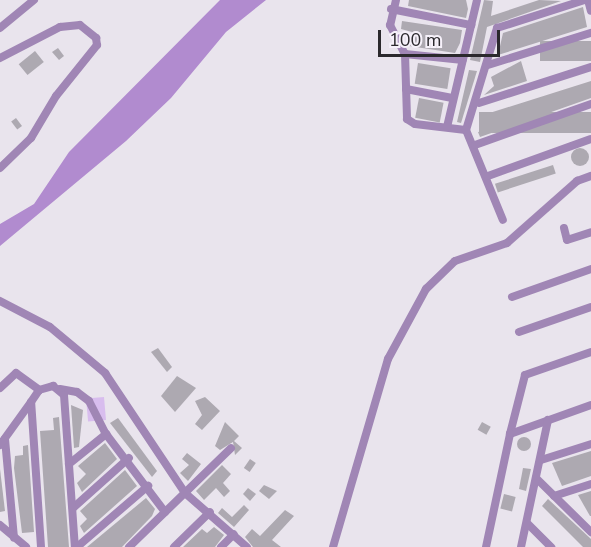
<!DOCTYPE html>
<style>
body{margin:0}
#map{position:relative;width:591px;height:547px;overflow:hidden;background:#e9e4ed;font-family:"Nunito Sans",sans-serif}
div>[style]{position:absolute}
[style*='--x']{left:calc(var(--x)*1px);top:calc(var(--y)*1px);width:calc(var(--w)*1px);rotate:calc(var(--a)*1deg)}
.green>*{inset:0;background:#d8bdee;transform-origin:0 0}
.water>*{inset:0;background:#b18bcf}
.building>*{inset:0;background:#ada9b1;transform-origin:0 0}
.round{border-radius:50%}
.minor>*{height:8px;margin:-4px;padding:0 4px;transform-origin:4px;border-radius:4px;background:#a086b5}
span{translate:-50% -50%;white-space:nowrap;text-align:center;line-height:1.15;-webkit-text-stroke:4.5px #f6f1fa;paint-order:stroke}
.scale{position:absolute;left:378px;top:30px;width:122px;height:27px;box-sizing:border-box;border:3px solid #2b292d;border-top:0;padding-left:8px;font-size:18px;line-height:21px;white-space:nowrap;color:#2b292d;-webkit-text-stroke:4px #f6f1fa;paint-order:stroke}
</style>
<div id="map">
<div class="green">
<div style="left:104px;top:397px;width:23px;height:18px;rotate:85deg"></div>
</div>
<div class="water">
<div style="clip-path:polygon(220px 0,266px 0,226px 32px,171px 98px,126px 141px,0 246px,0 224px,34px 204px,69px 152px)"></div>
</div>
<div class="building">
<div style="clip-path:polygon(409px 0,466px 0,468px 9px,466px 18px,408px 6px)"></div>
<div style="clip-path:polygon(484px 0,493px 1px,491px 16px,539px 0,561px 1px,487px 27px,480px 62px,470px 60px)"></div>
<div style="clip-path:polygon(583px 7px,587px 27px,498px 55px,503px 33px)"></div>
<div style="clip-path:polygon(402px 21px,462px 30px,460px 43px,455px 53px,409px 46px,412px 32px,401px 29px)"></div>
<div style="left:591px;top:41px;width:20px;height:51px;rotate:90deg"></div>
<div style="clip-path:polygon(58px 48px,64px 56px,59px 60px,52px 52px)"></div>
<div style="left:35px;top:51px;width:14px;height:21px;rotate:51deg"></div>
<div style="clip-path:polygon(521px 61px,527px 81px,484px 95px,494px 86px,491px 77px)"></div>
<div style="left:418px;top:63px;width:33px;height:21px;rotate:9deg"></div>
<div style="clip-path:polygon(469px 70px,477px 71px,461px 123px,457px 122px)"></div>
<div style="clip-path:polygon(591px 81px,591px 98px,480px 137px,478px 132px,485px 131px,480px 116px)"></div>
<div style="left:419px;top:98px;width:25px;height:20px;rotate:11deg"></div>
<div style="left:591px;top:112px;width:21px;height:112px;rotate:90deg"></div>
<div style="left:16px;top:118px;width:10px;height:6px;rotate:53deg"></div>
<div class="round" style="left:571px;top:148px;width:18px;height:18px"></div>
<div style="left:553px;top:165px;width:9px;height:61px;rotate:72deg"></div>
<div style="clip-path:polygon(158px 348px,172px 367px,167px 372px,151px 352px)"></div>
<div style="clip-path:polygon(177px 376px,196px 388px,175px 412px,161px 396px)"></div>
<div style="clip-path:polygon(205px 397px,220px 411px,202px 430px,195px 424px,202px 415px,195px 401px)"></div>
<div style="clip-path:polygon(71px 405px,83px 410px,79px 447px,74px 448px)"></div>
<div style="clip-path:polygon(59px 417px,69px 547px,48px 547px,40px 431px,54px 430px,53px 418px)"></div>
<div style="clip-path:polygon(118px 418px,157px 471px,152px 477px,110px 423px)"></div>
<div style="clip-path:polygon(225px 422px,239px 436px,234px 441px,242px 448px,235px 455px,233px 442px,220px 450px,215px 446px)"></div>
<div style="left:482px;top:422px;width:10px;height:9px;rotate:29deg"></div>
<div class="round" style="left:517px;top:437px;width:14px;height:14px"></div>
<div style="clip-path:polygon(105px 443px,117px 459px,82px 492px,77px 483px,86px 474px,78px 466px)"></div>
<div style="clip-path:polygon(28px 445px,34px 532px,22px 533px,14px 468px,15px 456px,23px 455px,23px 446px)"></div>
<div style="clip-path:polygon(591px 451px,591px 476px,562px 486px,552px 463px)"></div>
<div style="clip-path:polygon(187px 453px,201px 464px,188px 481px,180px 473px,189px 465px,182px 459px)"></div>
<div style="left:250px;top:459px;width:7px;height:11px;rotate:34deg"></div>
<div style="clip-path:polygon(222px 465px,231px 474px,223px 483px,230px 491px,224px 497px,216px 488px,204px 500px,196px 491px)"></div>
<div style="clip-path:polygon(523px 468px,531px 469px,526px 491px,519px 489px)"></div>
<div style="clip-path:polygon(0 469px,5px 511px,0 512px)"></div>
<div style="clip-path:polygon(125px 470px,137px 486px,84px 533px,80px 526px,87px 519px,80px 511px)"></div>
<div style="clip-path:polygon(264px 485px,277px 491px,269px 499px,259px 491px)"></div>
<div style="clip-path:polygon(248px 488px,256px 494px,250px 501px,243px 494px)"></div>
<div style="clip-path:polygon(591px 491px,591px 516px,590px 516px,578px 495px)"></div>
<div style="left:504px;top:494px;width:12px;height:15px;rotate:14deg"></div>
<div style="clip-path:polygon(146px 498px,155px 509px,152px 516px,122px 547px,87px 547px)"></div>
<div style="clip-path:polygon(548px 499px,591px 539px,591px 547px,583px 547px,542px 506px)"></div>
<div style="clip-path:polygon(244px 505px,249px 510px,234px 527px,218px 513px,222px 508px,232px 517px)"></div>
<div style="clip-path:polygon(285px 510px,294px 516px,272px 540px,281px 547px,253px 547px,245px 537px,252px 529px,260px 536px)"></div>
<div style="clip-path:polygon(214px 527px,224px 535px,215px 547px,183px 547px,202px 529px,207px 533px)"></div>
</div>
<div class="minor">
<div style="--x:396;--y:0;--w:26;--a:103"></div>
<div style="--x:390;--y:25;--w:33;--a:63"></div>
<div style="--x:405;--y:54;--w:65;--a:88.2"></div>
<div style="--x:407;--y:119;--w:9;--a:32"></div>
<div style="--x:415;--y:124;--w:51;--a:6.7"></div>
<div style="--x:588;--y:0;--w:11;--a:75"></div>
<div style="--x:391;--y:9;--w:82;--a:11.3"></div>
<div style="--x:0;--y:28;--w:44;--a:-39.5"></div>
<div style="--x:405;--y:54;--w:58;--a:5.9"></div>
<div style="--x:0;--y:58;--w:68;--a:-27.3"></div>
<div style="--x:60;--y:27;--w:20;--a:-6"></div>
<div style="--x:80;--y:25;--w:21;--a:39"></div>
<div style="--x:96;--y:38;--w:7;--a:82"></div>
<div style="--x:97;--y:45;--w:65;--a:128.8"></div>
<div style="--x:56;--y:96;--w:49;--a:120.8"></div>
<div style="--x:31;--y:138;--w:43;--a:135.9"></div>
<div style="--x:488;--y:65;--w:108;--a:-17.3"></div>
<div style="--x:406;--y:89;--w:47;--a:11.1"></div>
<div style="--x:479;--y:103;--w:118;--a:-17.8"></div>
<div style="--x:447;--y:127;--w:130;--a:-76.7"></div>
<div style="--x:466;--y:130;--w:107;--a:-73.1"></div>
<div style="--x:497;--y:28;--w:92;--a:-17.7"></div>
<div style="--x:466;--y:130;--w:97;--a:67.7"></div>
<div style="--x:475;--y:145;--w:123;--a:-19.5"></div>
<div style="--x:488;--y:176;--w:109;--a:-19.8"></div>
<div style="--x:564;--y:228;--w:12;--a:76"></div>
<div style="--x:567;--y:240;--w:25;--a:-18"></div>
<div style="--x:512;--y:297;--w:84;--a:-19.5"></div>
<div style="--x:0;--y:301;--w:56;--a:27.5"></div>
<div style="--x:50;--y:327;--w:72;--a:39.9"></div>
<div style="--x:105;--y:373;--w:144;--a:56.3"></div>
<div style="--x:185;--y:493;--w:82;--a:41.1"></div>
<div style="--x:519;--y:332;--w:76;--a:-19.1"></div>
<div style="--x:591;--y:352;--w:70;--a:160.8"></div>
<div style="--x:525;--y:375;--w:61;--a:104.3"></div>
<div style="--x:510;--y:434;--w:86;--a:-19.7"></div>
<div style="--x:0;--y:388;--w:22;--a:-43"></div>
<div style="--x:16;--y:373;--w:29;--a:36"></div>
<div style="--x:60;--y:389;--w:17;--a:10"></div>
<div style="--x:77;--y:392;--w:15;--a:37"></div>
<div style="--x:89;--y:401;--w:37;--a:63"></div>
<div style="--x:106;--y:434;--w:98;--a:52.9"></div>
<div style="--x:5;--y:439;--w:99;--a:84.8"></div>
<div style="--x:0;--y:445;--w:53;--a:-54.2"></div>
<div style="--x:541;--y:460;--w:52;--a:-17.7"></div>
<div style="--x:69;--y:464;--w:48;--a:-39"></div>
<div style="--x:537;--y:479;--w:76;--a:44.5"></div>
<div style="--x:554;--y:496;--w:39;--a:-18"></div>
<div style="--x:73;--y:508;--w:75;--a:-41.8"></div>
<div style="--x:528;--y:524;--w:33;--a:45"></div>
<div style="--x:0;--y:525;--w:34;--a:40"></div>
<div style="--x:41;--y:547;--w:145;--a:-93.9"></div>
<div style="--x:31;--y:402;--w:14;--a:-56"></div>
<div style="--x:39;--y:390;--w:15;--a:-16"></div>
<div style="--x:53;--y:386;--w:14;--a:39"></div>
<div style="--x:64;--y:395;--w:152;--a:85.9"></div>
<div style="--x:77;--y:547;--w:94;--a:-40.7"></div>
<div style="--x:129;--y:547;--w:142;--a:-44.1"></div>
<div style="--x:174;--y:547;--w:50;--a:-44.2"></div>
<div style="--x:221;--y:547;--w:18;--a:-45"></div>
<div style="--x:333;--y:547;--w:196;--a:-73.7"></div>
<div style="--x:388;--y:359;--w:80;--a:-61.5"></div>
<div style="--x:426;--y:289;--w:40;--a:-44"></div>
<div style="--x:455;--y:261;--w:55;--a:-19.1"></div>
<div style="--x:507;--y:243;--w:94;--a:-41.5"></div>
<div style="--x:577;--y:181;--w:15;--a:-20"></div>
<div style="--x:486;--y:547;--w:116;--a:-78"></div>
<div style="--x:521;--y:547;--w:130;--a:-78"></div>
</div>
<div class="scale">100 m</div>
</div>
